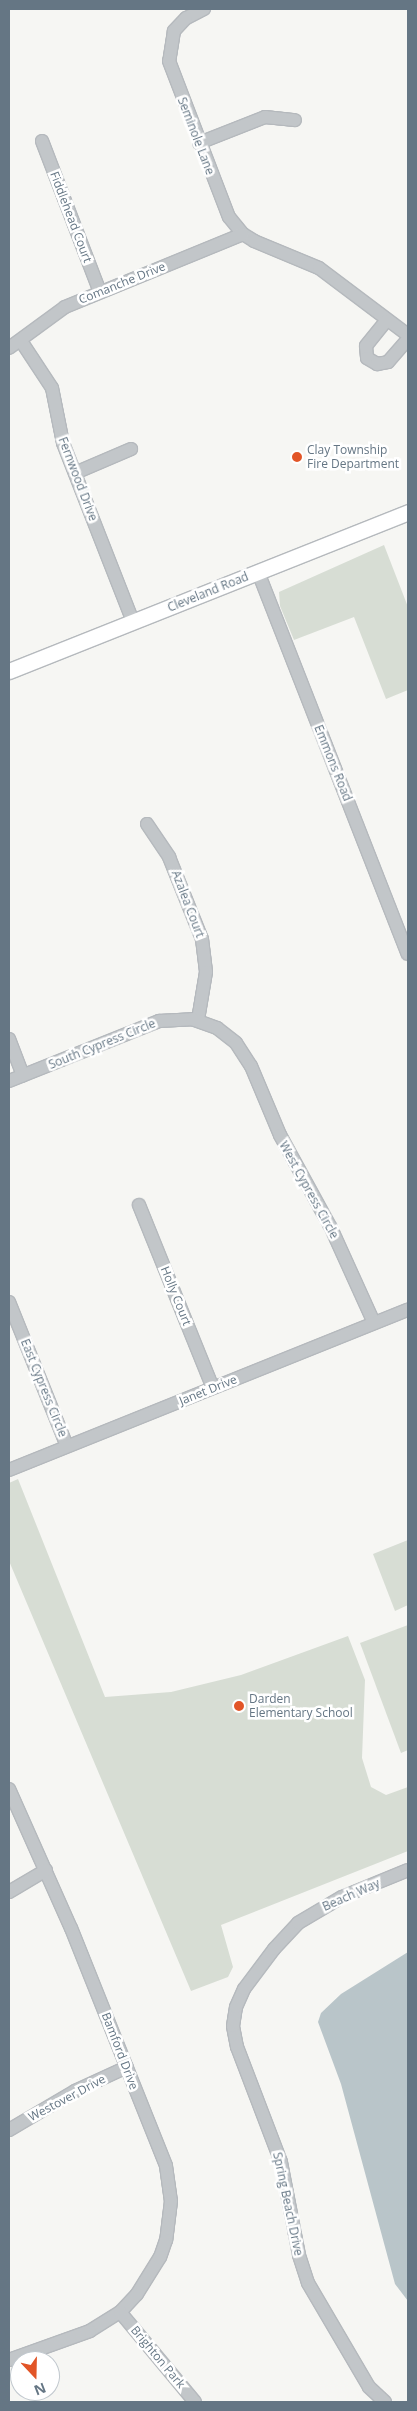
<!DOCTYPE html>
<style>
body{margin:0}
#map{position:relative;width:417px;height:2411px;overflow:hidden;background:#f6f6f3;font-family:"Open Sans",sans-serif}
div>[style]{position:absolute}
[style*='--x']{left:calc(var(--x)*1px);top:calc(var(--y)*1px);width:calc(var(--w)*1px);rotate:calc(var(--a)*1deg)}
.green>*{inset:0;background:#d7ddd4}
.water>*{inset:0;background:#b9c5c9}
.roads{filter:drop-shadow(1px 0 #b5b9bd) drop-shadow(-1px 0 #b5b9bd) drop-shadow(0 1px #b5b9bd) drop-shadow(0 -1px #b5b9bd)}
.minor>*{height:12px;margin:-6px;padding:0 6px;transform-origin:6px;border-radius:6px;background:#c2c6c9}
.major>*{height:15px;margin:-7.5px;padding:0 7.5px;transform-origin:7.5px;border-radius:7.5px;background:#fff}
.dots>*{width:14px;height:14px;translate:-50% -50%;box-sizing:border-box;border:2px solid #fff;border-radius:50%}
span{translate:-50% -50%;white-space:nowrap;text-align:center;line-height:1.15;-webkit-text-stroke:5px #fff;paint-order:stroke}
.street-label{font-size:12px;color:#657684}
.poi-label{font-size:12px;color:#657684}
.left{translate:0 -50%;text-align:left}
.frame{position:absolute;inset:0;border:10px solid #657684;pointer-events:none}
.north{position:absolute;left:10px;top:2351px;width:50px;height:50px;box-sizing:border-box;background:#fff;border:1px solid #c1c8ce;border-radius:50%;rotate:159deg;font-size:14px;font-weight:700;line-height:20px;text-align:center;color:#657684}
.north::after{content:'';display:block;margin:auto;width:18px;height:22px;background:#e25527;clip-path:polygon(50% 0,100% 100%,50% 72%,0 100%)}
</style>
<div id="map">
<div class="green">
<div style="clip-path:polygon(384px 545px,408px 607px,408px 690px,386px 699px,354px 617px,294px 640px,280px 606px,279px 592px)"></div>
<div style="clip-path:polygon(18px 1479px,105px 1697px,171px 1692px,241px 1675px,348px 1636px,365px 1680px,362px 1758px,371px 1787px,386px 1795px,408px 1787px,408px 1851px,221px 1925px,233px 1967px,228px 1977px,191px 1991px,9px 1561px,9px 1483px)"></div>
<div style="clip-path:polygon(408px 1540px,408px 1605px,395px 1611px,373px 1554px)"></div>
<div style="clip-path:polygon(408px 1625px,408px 1750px,401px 1753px,360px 1643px)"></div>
</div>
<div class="water">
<div style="clip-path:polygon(408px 1952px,408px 2301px,395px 2284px,341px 2084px,318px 2022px,321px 2013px,341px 1994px)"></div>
</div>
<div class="roads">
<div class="minor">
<div style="--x:204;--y:9;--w:20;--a:153"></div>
<div style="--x:186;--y:18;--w:18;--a:133"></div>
<div style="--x:174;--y:31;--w:30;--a:99"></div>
<div style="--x:169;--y:61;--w:167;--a:69"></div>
<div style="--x:229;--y:217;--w:22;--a:51"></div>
<div style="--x:243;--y:234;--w:13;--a:32"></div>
<div style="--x:254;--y:241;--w:70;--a:22.6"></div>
<div style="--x:319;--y:268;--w:111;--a:37"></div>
<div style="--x:42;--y:141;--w:162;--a:69"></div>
<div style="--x:199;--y:143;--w:71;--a:-21.5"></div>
<div style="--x:265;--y:117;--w:30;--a:6"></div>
<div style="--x:386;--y:321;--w:32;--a:129"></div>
<div style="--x:366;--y:346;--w:12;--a:85"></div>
<div style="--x:367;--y:358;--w:12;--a:31"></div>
<div style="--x:377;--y:364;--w:11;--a:-10"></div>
<div style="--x:388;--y:362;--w:30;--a:-49"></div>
<div style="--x:21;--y:341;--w:56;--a:56.6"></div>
<div style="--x:52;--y:388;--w:56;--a:78.7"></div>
<div style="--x:63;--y:443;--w:192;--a:68.6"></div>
<div style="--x:9;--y:348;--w:69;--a:-36.2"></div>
<div style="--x:65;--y:307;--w:192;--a:-22.3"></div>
<div style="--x:75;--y:473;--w:61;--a:-23.2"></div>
<div style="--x:258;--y:572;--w:410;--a:68.6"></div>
<div style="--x:147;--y:824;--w:40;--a:56"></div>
<div style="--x:169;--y:857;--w:88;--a:68.1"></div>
<div style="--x:202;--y:939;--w:33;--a:83"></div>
<div style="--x:206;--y:972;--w:49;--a:99.5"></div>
<div style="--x:9;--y:1039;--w:39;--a:69"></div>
<div style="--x:9;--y:1081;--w:162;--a:-21.8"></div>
<div style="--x:159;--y:1021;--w:33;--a:-3"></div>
<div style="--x:192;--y:1019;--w:27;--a:20"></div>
<div style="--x:217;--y:1028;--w:24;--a:38"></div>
<div style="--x:236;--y:1043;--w:27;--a:57"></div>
<div style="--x:251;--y:1066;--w:75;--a:67.2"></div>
<div style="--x:280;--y:1135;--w:106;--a:61.3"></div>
<div style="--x:331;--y:1228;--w:104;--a:65.6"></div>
<div style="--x:139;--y:1205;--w:197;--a:68"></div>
<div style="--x:9;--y:1302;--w:155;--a:68.1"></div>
<div style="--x:9;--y:1470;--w:430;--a:-21.9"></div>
<div style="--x:9;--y:1789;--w:152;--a:66"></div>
<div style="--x:71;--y:1928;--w:256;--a:68.2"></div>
<div style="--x:166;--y:2166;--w:35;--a:82"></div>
<div style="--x:171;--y:2201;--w:39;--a:97"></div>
<div style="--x:166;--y:2240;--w:18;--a:109"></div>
<div style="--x:160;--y:2257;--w:44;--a:121.9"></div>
<div style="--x:137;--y:2294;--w:25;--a:133"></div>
<div style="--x:120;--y:2312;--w:36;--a:148"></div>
<div style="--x:90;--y:2331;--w:86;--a:160.3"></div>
<div style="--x:9;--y:1892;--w:43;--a:-30.7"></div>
<div style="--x:9;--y:2130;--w:77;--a:-30.6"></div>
<div style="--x:75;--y:2091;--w:57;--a:-24.8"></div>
<div style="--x:120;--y:2312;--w:117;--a:50.2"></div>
<div style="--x:385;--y:2402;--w:22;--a:-137"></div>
<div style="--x:369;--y:2387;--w:121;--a:-120.4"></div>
<div style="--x:308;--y:2283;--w:29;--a:-108"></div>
<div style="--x:299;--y:2255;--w:95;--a:-101"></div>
<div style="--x:281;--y:2162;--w:123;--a:-110.9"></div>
<div style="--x:237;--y:2047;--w:21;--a:-101"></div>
<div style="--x:233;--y:2026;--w:19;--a:-81"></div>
<div style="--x:236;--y:2007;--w:20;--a:-66"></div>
<div style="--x:244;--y:1989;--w:50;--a:-53.1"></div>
<div style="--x:274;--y:1949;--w:35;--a:-47"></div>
<div style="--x:298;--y:1923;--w:51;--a:-30.6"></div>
<div style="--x:342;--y:1897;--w:71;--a:-22.2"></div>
</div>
<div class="major">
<div style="--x:9;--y:671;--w:430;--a:-21.7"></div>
</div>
</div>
<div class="dots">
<div style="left:297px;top:457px;background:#e25527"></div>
<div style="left:239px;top:1706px;background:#e25527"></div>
</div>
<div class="street-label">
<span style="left:196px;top:136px;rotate:69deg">Seminole Lane</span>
<span style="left:71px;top:217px;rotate:69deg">Fiddlehead Court</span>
<span style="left:122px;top:283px;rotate:-22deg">Comanche Drive</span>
<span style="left:78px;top:479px;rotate:69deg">Fernwood Drive</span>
<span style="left:208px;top:592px;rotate:-22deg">Cleveland Road</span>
<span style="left:333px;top:763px;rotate:68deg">Emmons Road</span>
<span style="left:188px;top:904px;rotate:69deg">Azalea Court</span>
<span style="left:102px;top:1044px;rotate:-22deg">South Cypress Circle</span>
<span style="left:309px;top:1190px;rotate:61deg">West Cypress Circle</span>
<span style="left:176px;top:1296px;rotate:68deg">Holly Court</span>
<span style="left:44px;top:1388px;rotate:68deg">East Cypress Circle</span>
<span style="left:208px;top:1390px;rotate:-22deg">Janet Drive</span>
<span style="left:351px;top:1895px;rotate:-24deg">Beach Way</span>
<span style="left:120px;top:2051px;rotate:69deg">Bamford Drive</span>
<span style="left:67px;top:2098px;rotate:-28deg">Westover Drive</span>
<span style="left:288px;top:2204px;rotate:78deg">Spring Beach Drive</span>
<span style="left:158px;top:2357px;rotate:50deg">Brighton Park</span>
</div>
<div class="poi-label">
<span class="left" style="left:307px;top:457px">Clay Township<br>Fire Department</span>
<span class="left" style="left:249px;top:1706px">Darden<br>Elementary School</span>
</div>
<div class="frame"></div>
<div class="north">N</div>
</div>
